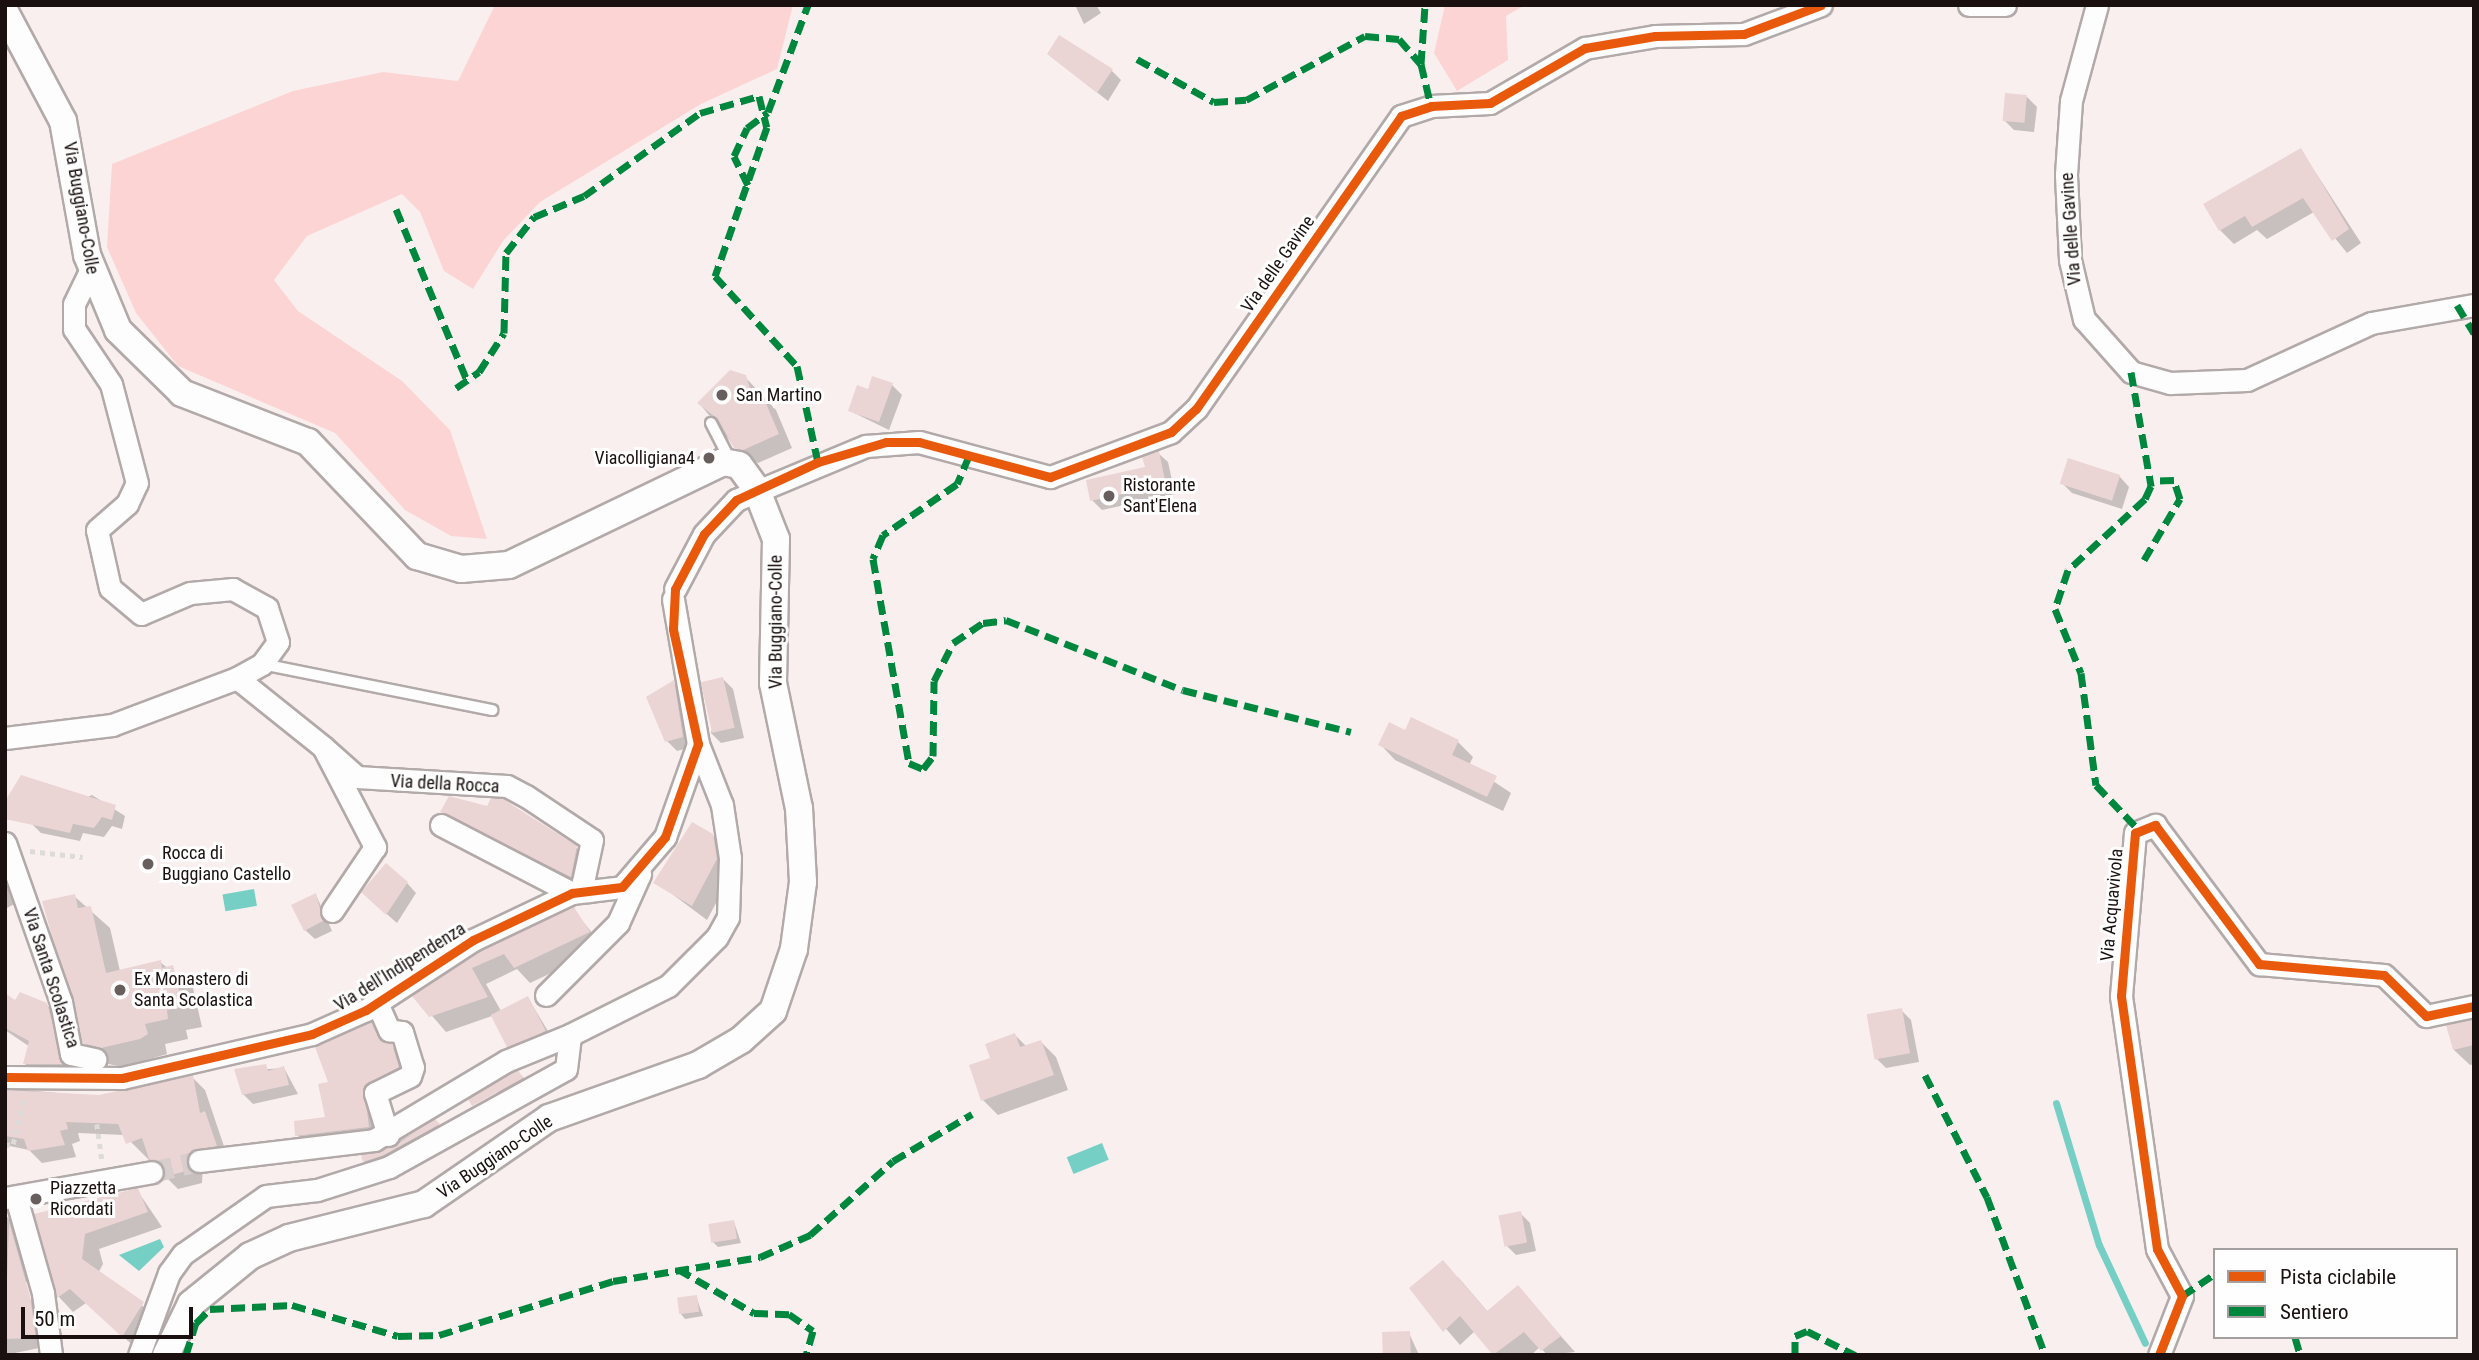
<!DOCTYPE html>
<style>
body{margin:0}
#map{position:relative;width:2479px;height:1360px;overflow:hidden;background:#faefef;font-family:"Roboto Condensed",sans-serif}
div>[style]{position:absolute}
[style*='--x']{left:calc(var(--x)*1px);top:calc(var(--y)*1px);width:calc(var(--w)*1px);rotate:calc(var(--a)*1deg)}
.green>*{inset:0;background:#fcd4d4}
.water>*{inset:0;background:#75cfc5;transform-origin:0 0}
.shadow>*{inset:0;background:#0003;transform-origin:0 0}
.stream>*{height:7px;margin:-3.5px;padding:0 3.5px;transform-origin:3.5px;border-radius:3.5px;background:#75cfc5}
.building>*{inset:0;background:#ebd4d4;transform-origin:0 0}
.minor-tunnel>*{height:21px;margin-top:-10.5px;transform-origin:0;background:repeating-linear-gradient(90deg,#d8cece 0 21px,transparent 0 31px)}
.path>*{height:4.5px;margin-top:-2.25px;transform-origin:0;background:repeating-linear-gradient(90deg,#dddada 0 5px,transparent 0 10px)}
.roads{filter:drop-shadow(2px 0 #b2a9a9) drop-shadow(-2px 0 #b2a9a9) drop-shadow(0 2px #b2a9a9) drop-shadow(0 -2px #b2a9a9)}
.service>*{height:10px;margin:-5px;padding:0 5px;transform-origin:5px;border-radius:5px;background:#fefdfd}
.minor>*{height:21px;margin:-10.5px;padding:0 10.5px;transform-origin:10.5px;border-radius:10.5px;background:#fefdfd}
.tertiary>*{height:26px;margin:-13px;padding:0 13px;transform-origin:13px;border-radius:13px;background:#fefdfd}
.quiet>*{height:7px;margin-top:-3.5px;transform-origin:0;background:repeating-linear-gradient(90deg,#00873e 0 14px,transparent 0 21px)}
.cycleway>*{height:9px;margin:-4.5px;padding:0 4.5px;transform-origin:4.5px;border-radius:4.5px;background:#e8590c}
.dots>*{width:19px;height:19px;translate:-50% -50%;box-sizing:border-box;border:4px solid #fefefe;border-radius:50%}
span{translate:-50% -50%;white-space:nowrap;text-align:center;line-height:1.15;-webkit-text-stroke:6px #fefefe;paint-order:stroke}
.street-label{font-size:18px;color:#1a1010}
.poi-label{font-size:18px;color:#1a1010}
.left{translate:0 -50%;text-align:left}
.right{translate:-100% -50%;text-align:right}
.frame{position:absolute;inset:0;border:7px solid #1a1010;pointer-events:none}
.legend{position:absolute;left:2213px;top:1248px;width:245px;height:91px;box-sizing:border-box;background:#fefefe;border:2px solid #a39f9f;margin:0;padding:9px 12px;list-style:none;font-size:21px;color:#1a1010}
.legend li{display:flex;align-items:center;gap:14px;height:35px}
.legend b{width:35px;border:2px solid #a39f9f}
.scale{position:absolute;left:21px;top:1307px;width:172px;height:32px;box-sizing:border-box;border:4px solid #1a1010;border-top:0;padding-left:9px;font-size:21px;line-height:24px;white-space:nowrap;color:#1a1010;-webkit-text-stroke:5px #fefefe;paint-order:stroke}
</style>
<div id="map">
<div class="green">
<div style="clip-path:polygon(495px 5px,793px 5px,777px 69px,701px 104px,540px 202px,503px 241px,473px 289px,444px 271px,420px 212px,402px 194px,307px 236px,274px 280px,298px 311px,402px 381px,450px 430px,487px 539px,451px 536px,405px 510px,335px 433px,178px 366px,136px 313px,107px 247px,112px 164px,293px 91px,383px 72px,458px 81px)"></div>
<div style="clip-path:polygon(1445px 5px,1525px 5px,1506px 16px,1508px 60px,1457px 91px,1434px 53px)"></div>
</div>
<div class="water">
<div style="left:254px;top:889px;width:17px;height:32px;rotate:80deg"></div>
<div style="left:1102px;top:1143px;width:18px;height:38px;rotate:68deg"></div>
<div style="clip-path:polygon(160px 1239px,164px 1247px,139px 1271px,119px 1255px)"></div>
</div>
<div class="shadow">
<div style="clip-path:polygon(1075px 5px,1096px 5px,1101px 13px,1084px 24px)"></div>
<div style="clip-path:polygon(1060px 63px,1111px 70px,1121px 80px,1108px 101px)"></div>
<div style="clip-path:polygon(2027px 97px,2037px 107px,2034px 132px,2014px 130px,2004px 120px)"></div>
<div style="clip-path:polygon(2301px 150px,2361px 243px,2347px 253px,2314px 212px,2267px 239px,2257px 230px,2234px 244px,2220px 230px)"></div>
<div style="clip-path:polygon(745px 377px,776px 410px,792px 448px,758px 463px,735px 447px,699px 403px)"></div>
<div style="clip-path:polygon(892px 385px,902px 395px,889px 430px,850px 411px,869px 391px)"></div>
<div style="clip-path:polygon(1158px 453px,1168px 462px,1175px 494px,1102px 510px,1092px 500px,1147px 468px)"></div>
<div style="clip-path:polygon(2069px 460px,2120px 477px,2129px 487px,2122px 509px,2072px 493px,2062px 483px)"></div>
<div style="clip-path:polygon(723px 679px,733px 689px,744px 738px,721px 743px,711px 733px)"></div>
<div style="clip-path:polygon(673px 682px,683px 692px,692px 747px,677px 751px,667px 741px)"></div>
<div style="clip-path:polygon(1406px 733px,1458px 742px,1473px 757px,1469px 765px,1511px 793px,1503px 811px,1395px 760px,1380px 744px)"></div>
<div style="clip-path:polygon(92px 795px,125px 816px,122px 829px,112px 826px,104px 837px,83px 833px,80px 841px,41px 833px,32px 824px)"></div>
<div style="clip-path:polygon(488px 808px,576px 847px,588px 860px,582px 888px,442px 812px)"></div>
<div style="clip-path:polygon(712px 835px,728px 851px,731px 875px,707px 920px,656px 882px)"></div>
<div style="clip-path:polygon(5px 866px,22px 900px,5px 909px)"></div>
<div style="clip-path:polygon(407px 883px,416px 893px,397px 923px,373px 902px)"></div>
<div style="clip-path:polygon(316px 895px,332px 931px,315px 939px,305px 930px)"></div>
<div style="clip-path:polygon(74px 896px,110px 928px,120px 971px,160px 962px,193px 988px,202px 1027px,186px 1030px,188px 1039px,165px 1044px,167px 1054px,123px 1067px,104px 1063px,84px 1042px)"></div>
<div style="clip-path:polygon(573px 909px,604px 948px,530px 983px,517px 969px,486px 984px,501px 1011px,528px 998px,554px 1041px,517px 1056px,492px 1016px,446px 1032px,415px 996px)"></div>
<div style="clip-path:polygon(16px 1002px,46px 1004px,62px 1020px,77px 1079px,40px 1078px,25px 1064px,30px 1047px,5px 1030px,5px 1011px)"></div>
<div style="clip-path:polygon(1901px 1010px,1911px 1020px,1919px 1062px,1886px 1068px,1876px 1058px)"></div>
<div style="clip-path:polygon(2474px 1019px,2474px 1064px,2470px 1065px,2454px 1050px)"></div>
<div style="clip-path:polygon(371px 1024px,401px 1056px,408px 1077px,378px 1091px,378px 1137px,307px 1145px,297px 1135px,328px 1118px,331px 1083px)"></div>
<div style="clip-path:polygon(1015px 1035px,1027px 1047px,1041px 1042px,1056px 1057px,1068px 1090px,998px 1115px,983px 1100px,992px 1059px)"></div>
<div style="clip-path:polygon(284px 1068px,298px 1094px,253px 1104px,243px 1094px,236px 1071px)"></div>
<div style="left:518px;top:1072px;width:14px;height:56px;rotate:45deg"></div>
<div style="clip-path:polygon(192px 1077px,205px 1090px,228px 1158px,203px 1163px,202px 1183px,178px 1189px,124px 1135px,78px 1133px,80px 1141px,72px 1144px,76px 1157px,42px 1163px,29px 1150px,5px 1145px,5px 1088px,99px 1097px)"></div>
<div style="clip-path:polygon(435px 1121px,448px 1134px,374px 1170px,364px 1161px)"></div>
<div style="clip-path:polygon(137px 1190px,162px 1227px,99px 1249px,103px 1264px,93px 1283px,108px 1279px,158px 1318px,138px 1350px,86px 1303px,73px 1312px,59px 1297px,37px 1216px)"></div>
<div style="clip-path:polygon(1520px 1213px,1530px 1223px,1536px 1251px,1516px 1255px,1506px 1245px)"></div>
<div style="clip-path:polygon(5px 1215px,16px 1225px,32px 1282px,5px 1283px)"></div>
<div style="clip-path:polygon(734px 1222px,741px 1243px,718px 1247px,713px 1242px)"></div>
<div style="clip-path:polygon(1458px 1277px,1488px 1312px,1518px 1288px,1575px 1352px,1547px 1355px,1540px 1347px,1531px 1355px,1495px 1355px,1475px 1331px,1460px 1345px,1411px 1288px)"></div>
<div style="clip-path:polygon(696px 1296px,703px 1316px,685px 1319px,681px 1314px)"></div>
<div style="clip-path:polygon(30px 1299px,39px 1309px,44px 1347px,5px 1355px,5px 1305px)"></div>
<div style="clip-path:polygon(1409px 1333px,1419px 1355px,1386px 1355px)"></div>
</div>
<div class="stream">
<div style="--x:2056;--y:1103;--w:148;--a:73.2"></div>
<div style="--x:2099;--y:1245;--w:108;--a:64.9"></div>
</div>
<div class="building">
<div style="clip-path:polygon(1059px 35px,1113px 69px,1097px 93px,1047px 54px)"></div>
<div style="left:2005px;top:93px;width:22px;height:28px;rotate:5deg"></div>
<div style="clip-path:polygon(2301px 148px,2349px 229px,2332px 241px,2303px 198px,2252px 227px,2245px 216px,2219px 231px,2203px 204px)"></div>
<div style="clip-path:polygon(730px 370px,746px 375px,753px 399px,762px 394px,779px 434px,743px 450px,734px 448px,718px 419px,697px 403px)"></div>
<div style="clip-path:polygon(872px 376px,893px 383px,879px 422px,848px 411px,857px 385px,868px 389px)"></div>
<div style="clip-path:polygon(1159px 451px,1166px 485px,1090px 501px,1086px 480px,1145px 467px,1142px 457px)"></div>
<div style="left:2068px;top:458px;width:55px;height:27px;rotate:18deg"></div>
<div style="left:723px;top:677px;width:52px;height:23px;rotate:77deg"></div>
<div style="clip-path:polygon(674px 680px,683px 737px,665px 742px,646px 697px)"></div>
<div style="clip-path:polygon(1411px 717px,1459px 740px,1452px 755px,1497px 776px,1487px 797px,1378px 745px,1389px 722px,1405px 730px)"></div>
<div style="clip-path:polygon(21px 775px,116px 805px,112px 820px,102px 817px,94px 828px,73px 824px,70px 833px,5px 819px,5px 801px)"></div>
<div style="clip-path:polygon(449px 796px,487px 806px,491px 798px,503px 799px,577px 846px,571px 877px,440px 812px)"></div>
<div style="clip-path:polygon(692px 822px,713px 834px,717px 859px,692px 906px,653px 883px)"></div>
<div style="clip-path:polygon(386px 863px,408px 882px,386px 915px,361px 892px)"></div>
<div style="clip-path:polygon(316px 893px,323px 921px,304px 931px,291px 905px)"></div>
<div style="clip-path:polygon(75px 894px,78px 908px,91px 906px,106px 973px,161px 960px,162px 968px,173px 965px,183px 1007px,167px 1010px,168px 1019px,145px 1024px,148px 1034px,140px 1039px,101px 1048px,82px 1043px,42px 901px)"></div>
<div style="clip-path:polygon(574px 907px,590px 932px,514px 968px,504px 954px,472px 968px,488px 997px,429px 1017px,412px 996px,479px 951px)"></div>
<div style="clip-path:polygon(20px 992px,47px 1003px,64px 1064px,23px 1064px,29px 1041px,5px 1028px,5px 993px,15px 1000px)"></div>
<div style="left:528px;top:996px;width:39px;height:42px;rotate:63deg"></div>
<div style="left:1902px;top:1008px;width:46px;height:36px;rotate:80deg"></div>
<div style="clip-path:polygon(2474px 1019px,2474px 1045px,2453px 1050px,2446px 1025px)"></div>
<div style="clip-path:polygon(371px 1022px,381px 1040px,392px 1044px,399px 1067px,364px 1086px,369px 1127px,295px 1136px,294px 1121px,325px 1117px,318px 1084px,328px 1082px,315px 1047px)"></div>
<div style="clip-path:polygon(1015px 1033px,1020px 1047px,1041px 1040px,1054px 1075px,981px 1101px,969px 1065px,990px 1058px,985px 1044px)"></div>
<div style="clip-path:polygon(266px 1064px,268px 1071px,284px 1066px,289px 1085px,242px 1095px,234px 1069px)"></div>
<div style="clip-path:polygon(518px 1070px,523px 1078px,472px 1106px,468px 1099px)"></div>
<div style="clip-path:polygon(193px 1075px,200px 1113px,205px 1111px,217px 1146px,191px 1151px,190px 1170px,164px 1177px,162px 1164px,149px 1159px,142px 1138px,126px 1144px,118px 1124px,66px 1122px,68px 1129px,60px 1131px,65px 1145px,28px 1151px,24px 1139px,5px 1136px,5px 1090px,99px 1095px)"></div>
<div style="clip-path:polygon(435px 1119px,440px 1124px,384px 1155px,363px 1162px,361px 1155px,393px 1147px)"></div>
<div style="clip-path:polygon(138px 1188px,148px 1212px,85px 1234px,82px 1259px,144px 1302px,122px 1337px,70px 1289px,57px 1298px,34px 1214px)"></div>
<div style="left:1521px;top:1211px;width:32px;height:23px;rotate:79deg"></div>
<div style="left:734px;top:1220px;width:19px;height:26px;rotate:81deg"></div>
<div style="clip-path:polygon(9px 1222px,30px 1296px,36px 1338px,5px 1339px)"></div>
<div style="clip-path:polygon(1443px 1260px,1487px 1311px,1518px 1285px,1561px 1336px,1541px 1351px,1524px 1332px,1493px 1355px,1460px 1316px,1443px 1332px,1409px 1288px)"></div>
<div style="left:697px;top:1295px;width:17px;height:20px;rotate:83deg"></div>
<div style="left:1410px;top:1331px;width:23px;height:28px;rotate:88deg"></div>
</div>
<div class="minor-tunnel">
<div style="--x:152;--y:1172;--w:48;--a:-13.2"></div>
</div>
<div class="path">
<div style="--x:30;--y:851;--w:53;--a:6.5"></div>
<div style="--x:97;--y:1124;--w:35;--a:82"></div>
<div style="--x:5;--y:1145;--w:8;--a:-7"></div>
<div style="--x:13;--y:1144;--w:47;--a:-76.6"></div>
</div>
<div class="roads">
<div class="service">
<div style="--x:711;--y:423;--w:42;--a:62.8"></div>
<div style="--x:262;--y:664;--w:235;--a:11.3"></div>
</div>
<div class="minor">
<div style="--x:1969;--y:5;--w:36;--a:0"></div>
<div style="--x:2097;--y:5;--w:99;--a:105.2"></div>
<div style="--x:2071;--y:101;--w:74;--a:93.9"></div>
<div style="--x:2066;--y:175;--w:85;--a:87.3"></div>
<div style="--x:2070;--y:260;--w:61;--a:76.7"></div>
<div style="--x:2084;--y:319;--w:71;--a:48.4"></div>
<div style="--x:2131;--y:372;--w:41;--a:15.8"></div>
<div style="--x:2170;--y:383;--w:77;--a:-2.2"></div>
<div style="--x:2247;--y:380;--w:136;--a:-24.7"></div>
<div style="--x:2371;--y:323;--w:105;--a:-9.9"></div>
<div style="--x:675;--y:589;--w:62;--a:-62.2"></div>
<div style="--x:704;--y:534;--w:47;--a:-46.7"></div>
<div style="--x:736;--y:500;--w:141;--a:-22.6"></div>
<div style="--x:866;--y:446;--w:53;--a:-4.3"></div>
<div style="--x:919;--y:442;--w:136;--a:15"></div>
<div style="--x:1050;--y:477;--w:129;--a:-20.4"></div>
<div style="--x:1171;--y:432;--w:34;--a:-43"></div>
<div style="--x:1196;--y:409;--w:358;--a:-55"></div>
<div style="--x:1401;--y:116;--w:32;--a:-18"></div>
<div style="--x:1431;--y:106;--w:59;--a:-2.9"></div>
<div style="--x:1490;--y:103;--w:110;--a:-30.1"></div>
<div style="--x:1585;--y:48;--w:71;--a:-9.7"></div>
<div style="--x:1655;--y:36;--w:89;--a:-1.3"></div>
<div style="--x:1744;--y:34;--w:82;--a:-20.6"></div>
<div style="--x:237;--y:678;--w:110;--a:38.7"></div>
<div style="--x:323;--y:747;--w:113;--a:62.5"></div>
<div style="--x:375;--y:847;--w:77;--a:123.9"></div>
<div style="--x:5;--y:738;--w:108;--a:-6.9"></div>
<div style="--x:112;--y:725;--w:134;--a:-20.6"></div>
<div style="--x:237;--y:678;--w:29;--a:-29"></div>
<div style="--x:262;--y:664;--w:27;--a:-54"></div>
<div style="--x:278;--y:642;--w:36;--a:-108"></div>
<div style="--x:267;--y:608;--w:39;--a:-151"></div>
<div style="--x:233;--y:589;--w:43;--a:174.7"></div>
<div style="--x:190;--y:593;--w:53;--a:156.8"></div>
<div style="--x:141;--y:614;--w:40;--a:-140"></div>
<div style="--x:110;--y:588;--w:59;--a:-102.6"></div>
<div style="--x:97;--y:530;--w:40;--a:-41"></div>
<div style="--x:127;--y:504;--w:23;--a:-65"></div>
<div style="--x:137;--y:483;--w:102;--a:-104.7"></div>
<div style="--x:111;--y:384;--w:66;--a:-123.9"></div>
<div style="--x:74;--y:329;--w:25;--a:-90"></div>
<div style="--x:74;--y:304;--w:39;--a:-64"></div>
<div style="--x:323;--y:747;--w:45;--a:41.4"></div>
<div style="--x:357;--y:777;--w:150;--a:3.4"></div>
<div style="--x:507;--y:786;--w:21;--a:28"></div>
<div style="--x:526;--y:796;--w:79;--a:33.7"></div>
<div style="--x:592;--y:840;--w:43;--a:102.1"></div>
<div style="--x:583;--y:882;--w:11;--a:56"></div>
<div style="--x:441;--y:825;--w:148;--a:27.4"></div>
<div style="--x:5;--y:843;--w:169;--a:70.6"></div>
<div style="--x:61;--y:1002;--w:53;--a:79.1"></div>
<div style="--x:71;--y:1054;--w:25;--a:12"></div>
<div style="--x:546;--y:995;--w:102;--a:-45"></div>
<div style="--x:618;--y:923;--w:54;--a:-65.8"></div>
<div style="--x:377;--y:1003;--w:30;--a:66"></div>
<div style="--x:389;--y:1030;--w:13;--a:9"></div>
<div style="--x:402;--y:1032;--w:37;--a:73"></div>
<div style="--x:413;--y:1067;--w:9;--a:108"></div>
<div style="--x:410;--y:1076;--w:39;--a:154"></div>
<div style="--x:375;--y:1093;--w:44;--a:72.8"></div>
<div style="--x:5;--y:1077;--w:117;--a:0.5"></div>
<div style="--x:122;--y:1078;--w:195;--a:-13"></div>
<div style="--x:312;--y:1034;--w:59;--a:-24"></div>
<div style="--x:366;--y:1010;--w:128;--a:-33.2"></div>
<div style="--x:473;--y:940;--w:110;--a:-25.4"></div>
<div style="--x:572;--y:893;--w:50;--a:-6.8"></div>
<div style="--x:622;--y:887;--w:66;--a:-49.3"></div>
<div style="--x:665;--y:837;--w:99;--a:-70.5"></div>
<div style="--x:698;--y:744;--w:147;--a:-99.8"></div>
<div style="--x:199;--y:1161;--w:176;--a:-6.8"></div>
<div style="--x:374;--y:1140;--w:154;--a:-30.9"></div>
<div style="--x:506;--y:1061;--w:69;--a:-22.1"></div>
<div style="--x:5;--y:1198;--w:149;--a:-10"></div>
<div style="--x:17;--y:1201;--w:96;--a:74.2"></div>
<div style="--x:43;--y:1293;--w:63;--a:82.6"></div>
<div style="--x:139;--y:1355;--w:87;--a:-69.9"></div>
<div style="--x:169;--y:1273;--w:24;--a:-54"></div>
<div style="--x:183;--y:1254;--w:101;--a:-34.9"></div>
<div style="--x:266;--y:1196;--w:51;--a:-6.7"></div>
<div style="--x:317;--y:1190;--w:76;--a:-17.7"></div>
<div style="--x:389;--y:1167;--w:202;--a:-29"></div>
<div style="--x:566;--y:1069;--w:34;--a:-83"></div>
<div style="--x:570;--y:1035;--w:110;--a:-26.6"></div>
<div style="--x:668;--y:986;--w:69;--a:-45"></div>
<div style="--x:717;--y:937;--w:23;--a:-61"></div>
<div style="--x:728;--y:917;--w:59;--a:-88.1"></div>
<div style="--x:730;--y:858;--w:54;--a:-98.6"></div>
<div style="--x:722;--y:805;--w:66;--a:-111.5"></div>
<div style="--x:2159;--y:1355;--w:63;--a:-68.7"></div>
<div style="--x:2182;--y:1296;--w:53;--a:-118"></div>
<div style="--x:2157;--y:1249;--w:256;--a:-98.1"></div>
<div style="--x:2121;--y:996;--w:164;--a:-85.1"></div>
<div style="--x:2135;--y:833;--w:22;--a:-22"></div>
<div style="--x:2155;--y:825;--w:174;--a:53.2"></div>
<div style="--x:2259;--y:964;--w:125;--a:5"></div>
<div style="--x:2384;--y:975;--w:59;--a:44.3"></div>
<div style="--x:2426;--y:1016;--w:49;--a:-11.8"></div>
</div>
<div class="tertiary">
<div style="--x:5;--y:12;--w:123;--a:62"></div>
<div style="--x:63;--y:121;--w:136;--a:79.8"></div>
<div style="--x:87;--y:255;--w:81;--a:67.5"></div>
<div style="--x:118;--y:330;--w:90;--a:44.5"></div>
<div style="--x:182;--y:393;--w:135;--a:21.3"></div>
<div style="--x:308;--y:442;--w:158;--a:46.3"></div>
<div style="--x:417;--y:556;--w:46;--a:16.5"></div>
<div style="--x:461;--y:569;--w:48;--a:-4.8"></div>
<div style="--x:509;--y:565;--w:237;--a:-25.7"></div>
<div style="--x:723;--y:462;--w:16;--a:11"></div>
<div style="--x:739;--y:465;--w:29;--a:54"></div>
<div style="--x:756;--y:488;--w:55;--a:68.6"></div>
<div style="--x:776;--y:539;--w:144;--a:91.2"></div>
<div style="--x:773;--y:683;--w:128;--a:78.3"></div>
<div style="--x:799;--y:808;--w:74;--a:86.9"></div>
<div style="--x:803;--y:882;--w:68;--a:97.7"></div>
<div style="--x:794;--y:949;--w:65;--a:108.7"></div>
<div style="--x:773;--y:1011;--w:43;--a:137.8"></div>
<div style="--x:741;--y:1040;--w:50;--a:149.8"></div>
<div style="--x:698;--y:1065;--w:158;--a:160.4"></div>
<div style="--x:549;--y:1118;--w:152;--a:145.5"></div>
<div style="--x:424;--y:1204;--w:139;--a:165.9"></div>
<div style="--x:289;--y:1238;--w:43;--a:155.2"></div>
<div style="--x:250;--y:1256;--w:76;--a:140.9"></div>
<div style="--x:191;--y:1304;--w:57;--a:116.1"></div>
</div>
</div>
<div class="quiet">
<div style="--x:1137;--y:59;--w:88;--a:29.2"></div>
<div style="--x:1214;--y:102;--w:32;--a:-4"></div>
<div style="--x:1246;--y:100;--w:135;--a:-28.3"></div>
<div style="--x:1365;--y:36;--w:34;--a:5"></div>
<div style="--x:1399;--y:39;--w:33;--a:49"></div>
<div style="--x:1421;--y:64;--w:43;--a:76.6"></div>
<div style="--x:1421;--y:64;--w:59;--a:-86.1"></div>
<div style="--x:748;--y:185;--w:32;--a:-116"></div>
<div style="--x:734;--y:156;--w:31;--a:-65"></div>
<div style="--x:747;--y:128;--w:26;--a:-37"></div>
<div style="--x:768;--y:112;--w:114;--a:-69.5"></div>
<div style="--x:396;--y:209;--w:185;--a:67.5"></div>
<div style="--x:2457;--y:305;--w:33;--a:59"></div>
<div style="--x:2131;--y:372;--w:116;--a:80"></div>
<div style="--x:2151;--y:486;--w:14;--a:115"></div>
<div style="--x:2145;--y:499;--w:105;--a:137.3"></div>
<div style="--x:2068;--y:570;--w:41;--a:108.4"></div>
<div style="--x:2055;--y:609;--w:69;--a:67.9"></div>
<div style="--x:2081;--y:673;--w:113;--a:82.4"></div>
<div style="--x:2096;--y:785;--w:62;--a:46.3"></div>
<div style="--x:456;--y:388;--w:28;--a:-35"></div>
<div style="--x:479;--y:372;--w:46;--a:-57.3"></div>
<div style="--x:504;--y:333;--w:80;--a:-88.6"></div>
<div style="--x:506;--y:253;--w:46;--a:-52.1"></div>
<div style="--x:534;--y:217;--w:54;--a:-22.8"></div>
<div style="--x:584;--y:196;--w:143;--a:-35.6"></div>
<div style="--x:700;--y:113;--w:61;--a:-16.1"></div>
<div style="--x:759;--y:96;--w:32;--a:76"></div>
<div style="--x:767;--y:127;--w:158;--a:109.2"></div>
<div style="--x:715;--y:276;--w:122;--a:47.7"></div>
<div style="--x:797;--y:366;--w:98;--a:77.7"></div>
<div style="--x:969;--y:456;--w:30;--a:113"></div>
<div style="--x:957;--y:484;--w:90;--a:145.4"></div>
<div style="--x:883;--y:535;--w:26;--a:113"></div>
<div style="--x:873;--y:559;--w:207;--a:80"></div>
<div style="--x:909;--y:763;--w:15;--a:23"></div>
<div style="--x:923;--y:769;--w:16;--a:-52"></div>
<div style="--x:933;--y:756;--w:75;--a:-89.2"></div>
<div style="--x:934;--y:681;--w:42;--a:-63.4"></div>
<div style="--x:953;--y:643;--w:36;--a:-34"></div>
<div style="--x:983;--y:623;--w:23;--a:-7"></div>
<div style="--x:1006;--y:620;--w:190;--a:21.6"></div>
<div style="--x:1183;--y:690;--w:173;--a:14"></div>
<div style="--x:2144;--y:560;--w:71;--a:-59.5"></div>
<div style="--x:2180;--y:499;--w:20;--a:-108"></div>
<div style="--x:2174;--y:480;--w:25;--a:178"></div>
<div style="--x:1925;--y:1075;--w:137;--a:63.1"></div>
<div style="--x:1987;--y:1197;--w:168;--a:69.8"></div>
<div style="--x:678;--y:1269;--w:88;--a:30.1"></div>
<div style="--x:754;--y:1313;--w:35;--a:2"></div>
<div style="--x:789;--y:1314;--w:29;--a:35"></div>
<div style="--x:813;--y:1331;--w:25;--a:106"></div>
<div style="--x:2182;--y:1296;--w:40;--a:-34"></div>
<div style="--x:2295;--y:1337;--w:19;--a:74"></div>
<div style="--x:186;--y:1355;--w:34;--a:-73"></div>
<div style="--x:196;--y:1323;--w:20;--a:-45"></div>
<div style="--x:210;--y:1309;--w:82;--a:-2.8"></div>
<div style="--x:292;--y:1305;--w:110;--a:16.3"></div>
<div style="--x:398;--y:1336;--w:41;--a:-1.4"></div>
<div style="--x:439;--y:1335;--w:182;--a:-17.2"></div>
<div style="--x:613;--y:1281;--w:149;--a:-9.3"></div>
<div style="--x:760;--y:1257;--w:55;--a:-23.7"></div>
<div style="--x:810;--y:1235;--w:111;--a:-41.7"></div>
<div style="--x:893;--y:1161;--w:92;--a:-30.7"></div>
<div style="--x:1795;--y:1355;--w:19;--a:-90"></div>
<div style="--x:1795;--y:1336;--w:13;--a:-23"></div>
<div style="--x:1807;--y:1331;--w:54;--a:26.6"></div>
</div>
<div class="cycleway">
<div style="--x:5;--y:1077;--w:117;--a:0.5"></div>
<div style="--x:122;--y:1078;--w:195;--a:-13"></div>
<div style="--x:312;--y:1034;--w:59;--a:-24"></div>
<div style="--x:366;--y:1010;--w:128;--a:-33.2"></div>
<div style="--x:473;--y:940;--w:110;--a:-25.4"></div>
<div style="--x:572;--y:893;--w:50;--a:-6.8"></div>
<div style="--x:622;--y:887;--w:66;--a:-49.3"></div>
<div style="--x:665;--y:837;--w:99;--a:-70.5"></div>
<div style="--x:698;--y:744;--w:118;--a:-102.3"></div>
<div style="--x:673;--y:629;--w:40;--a:-87.1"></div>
<div style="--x:675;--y:589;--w:62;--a:-62.2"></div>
<div style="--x:704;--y:534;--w:47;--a:-46.7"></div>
<div style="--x:736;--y:500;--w:90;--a:-24.9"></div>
<div style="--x:818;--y:462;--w:71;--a:-16.4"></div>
<div style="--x:886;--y:442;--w:33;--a:0"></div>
<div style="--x:919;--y:442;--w:136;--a:15"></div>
<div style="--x:1050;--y:477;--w:129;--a:-20.4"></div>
<div style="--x:1171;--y:432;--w:34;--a:-43"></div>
<div style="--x:1196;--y:409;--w:358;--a:-55"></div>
<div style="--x:1401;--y:116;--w:32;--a:-18"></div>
<div style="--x:1431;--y:106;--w:59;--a:-2.9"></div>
<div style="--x:1490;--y:103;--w:110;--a:-30.1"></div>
<div style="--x:1585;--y:48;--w:71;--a:-9.7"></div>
<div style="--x:1655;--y:36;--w:89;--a:-1.3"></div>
<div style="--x:1744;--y:34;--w:82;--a:-20.6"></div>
<div style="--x:2159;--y:1355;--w:63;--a:-68.7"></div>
<div style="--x:2182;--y:1296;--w:53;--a:-118"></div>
<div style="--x:2157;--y:1249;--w:256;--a:-98.1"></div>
<div style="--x:2121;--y:996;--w:164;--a:-85.1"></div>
<div style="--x:2135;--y:833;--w:22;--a:-22"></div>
<div style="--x:2155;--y:825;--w:174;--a:53.2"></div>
<div style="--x:2259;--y:964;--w:125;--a:5"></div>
<div style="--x:2384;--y:975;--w:59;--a:44.3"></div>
<div style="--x:2426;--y:1016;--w:49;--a:-11.8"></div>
</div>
<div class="dots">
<div style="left:722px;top:395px;background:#685e5e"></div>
<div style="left:709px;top:458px;background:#685e5e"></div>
<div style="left:1109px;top:496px;background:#685e5e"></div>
<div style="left:148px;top:864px;background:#685e5e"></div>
<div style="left:120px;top:990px;background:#685e5e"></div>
<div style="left:36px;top:1199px;background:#685e5e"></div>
</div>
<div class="street-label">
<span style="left:81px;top:208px;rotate:80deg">Via Buggiano-Colle</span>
<span style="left:2071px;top:229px;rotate:-94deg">Via delle Gavine</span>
<span style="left:1278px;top:264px;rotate:-55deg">Via delle Gavine</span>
<span style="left:776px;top:622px;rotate:-90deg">Via Buggiano-Colle</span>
<span style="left:445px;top:784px;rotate:3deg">Via della Rocca</span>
<span style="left:2112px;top:905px;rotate:-85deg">Via Acquavivola</span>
<span style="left:400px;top:967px;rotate:-32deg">Via dell'Indipendenza</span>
<span style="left:51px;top:978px;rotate:72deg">Via Santa Scolastica</span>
<span style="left:495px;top:1157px;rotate:-34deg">Via Buggiano-Colle</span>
</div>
<div class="poi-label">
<span class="left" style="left:736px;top:395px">San Martino</span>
<span class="right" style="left:695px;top:458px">Viacolligiana4</span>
<span class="left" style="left:1123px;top:496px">Ristorante<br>Sant'Elena</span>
<span class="left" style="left:162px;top:864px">Rocca di<br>Buggiano Castello</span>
<span class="left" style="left:134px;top:990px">Ex Monastero di<br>Santa Scolastica</span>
<span class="left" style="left:50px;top:1199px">Piazzetta<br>Ricordati</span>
</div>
<div class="frame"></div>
<ul class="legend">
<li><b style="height:9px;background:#e8590c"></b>Pista ciclabile</li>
<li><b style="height:9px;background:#00873e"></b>Sentiero</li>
</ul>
<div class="scale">50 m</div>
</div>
